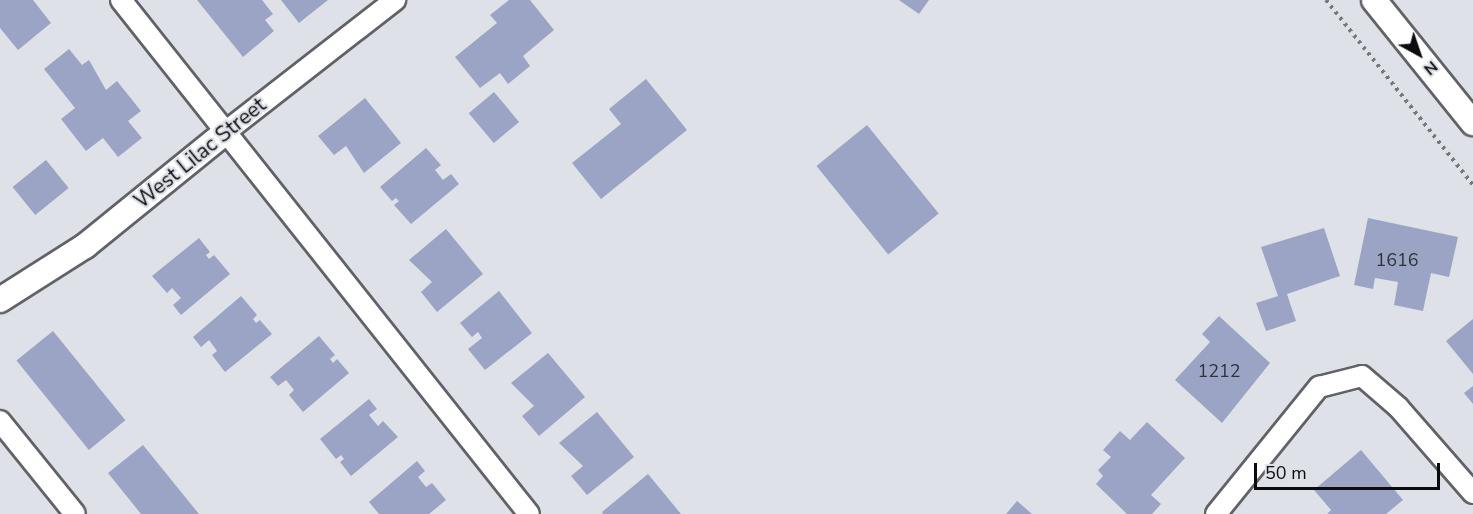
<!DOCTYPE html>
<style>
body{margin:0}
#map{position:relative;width:1473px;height:514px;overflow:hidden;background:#dfe1e8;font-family:"Nunito Sans",sans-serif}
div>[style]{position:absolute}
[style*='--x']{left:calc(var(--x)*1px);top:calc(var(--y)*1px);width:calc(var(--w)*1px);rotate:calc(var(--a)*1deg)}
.building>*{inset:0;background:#9ca4c5;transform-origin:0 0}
.path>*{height:4px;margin-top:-2px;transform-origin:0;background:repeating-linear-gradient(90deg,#76787c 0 3px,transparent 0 7.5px)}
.roads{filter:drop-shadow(2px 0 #616268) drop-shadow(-2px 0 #616268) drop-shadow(0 2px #616268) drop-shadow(0 -2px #616268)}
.minor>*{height:20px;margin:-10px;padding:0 10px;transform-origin:10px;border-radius:10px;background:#fff}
.tertiary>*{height:24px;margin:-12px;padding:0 12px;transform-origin:12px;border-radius:12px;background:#fff}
span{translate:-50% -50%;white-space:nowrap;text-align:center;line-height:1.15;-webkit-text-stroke:4.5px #dfe1e8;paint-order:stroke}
.number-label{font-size:18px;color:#2f323c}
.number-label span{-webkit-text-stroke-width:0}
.street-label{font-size:21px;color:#0b0c0e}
.north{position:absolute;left:1389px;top:24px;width:60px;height:60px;-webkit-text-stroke:4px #dfe1e8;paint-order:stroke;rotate:140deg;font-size:16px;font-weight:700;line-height:24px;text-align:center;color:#0b0c0e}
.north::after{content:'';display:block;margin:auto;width:21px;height:27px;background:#0b0c0e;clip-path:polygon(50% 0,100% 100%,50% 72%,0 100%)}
.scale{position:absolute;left:1254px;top:463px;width:186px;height:27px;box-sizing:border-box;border:3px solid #0b0c0e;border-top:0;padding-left:8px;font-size:18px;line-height:21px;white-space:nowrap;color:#0b0c0e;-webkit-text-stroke:4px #dfe1e8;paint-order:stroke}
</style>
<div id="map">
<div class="building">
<div style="clip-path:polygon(0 0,33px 0,51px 23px,18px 50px,0 28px)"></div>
<div style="clip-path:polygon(197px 0,262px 0,273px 14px,265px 20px,274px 31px,243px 57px)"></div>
<div style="clip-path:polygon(281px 0,328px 0,299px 23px)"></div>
<div style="clip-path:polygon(509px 0,530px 0,554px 30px,523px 56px,530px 66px,508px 84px,500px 73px,480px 88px,455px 57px,497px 23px,490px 15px)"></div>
<div style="clip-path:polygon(899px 0,929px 0,919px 14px)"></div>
<div style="clip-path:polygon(69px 49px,82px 65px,89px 60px,106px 90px,117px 81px,141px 111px,128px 121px,142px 138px,118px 157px,103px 138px,86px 151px,61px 119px,75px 108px,44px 69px)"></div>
<div style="clip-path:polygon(646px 79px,687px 130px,601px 199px,572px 163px,621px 124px,609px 109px)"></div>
<div style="left:494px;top:92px;width:39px;height:33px;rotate:50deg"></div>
<div style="clip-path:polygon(365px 98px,401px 143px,364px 173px,346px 146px,334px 155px,318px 136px)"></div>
<div style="left:867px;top:125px;width:114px;height:65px;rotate:51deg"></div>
<div style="clip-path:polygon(426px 148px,441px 165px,435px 170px,443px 180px,451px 174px,459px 184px,411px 224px,394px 205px,399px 201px,396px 198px,392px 201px,380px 187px)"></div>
<div style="left:46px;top:160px;width:36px;height:43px;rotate:51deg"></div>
<div style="clip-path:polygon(1368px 218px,1458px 237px,1449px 277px,1431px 273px,1423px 311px,1394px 305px,1398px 282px,1375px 278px,1373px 289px,1354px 285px)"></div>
<div style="clip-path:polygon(1324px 228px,1340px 276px,1287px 294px,1296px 321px,1266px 331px,1256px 303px,1278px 296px,1261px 247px)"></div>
<div style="clip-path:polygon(446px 229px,483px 274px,437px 312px,421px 292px,432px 282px,409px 260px)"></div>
<div style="clip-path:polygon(199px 238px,210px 252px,206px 255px,209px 259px,214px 255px,230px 274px,181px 315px,173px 305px,181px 298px,172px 288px,167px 293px,152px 276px)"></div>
<div style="clip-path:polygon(499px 291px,532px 333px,485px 370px,468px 349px,482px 338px,478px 332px,472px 337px,460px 323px)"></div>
<div style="clip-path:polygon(241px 296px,257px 315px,253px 319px,256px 323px,260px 320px,272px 334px,225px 372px,212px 355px,217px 351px,209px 340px,201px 347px,193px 337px)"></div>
<div style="clip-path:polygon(1219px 316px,1270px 363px,1222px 423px,1175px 380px,1210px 342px,1202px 334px)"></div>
<div style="clip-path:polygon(1473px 319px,1473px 374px,1446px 341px)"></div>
<div style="left:53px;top:331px;width:115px;height:47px;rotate:51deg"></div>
<div style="clip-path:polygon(319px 336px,335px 355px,330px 359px,333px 363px,337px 359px,349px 373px,303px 412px,289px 395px,294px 390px,286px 380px,278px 386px,270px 377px)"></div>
<div style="clip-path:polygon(548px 353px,585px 397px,539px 436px,522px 416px,534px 406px,511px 383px)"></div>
<div style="clip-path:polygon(1473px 386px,1473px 404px,1464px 393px)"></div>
<div style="clip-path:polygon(369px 399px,377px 409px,369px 415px,378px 426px,383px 421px,398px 437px,351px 476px,340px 462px,344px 459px,341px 455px,336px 459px,320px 439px)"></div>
<div style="clip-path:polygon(597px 412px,634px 457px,587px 495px,571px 476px,583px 466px,559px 443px)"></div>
<div style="clip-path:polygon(1147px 422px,1185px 458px,1151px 495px,1161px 504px,1152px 514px,1127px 514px,1096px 484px,1103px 476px,1098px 470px,1111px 457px,1103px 450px,1120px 431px,1130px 440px)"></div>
<div style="clip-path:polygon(143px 445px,199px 514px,141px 514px,108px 473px)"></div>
<div style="clip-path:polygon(1361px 450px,1403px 500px,1386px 514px,1327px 514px,1331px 510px,1314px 490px)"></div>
<div style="clip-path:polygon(417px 461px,425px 471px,418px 477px,426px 487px,432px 483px,446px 500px,429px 514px,379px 514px,369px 502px)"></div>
<div style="clip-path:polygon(648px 474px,681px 514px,603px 514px,602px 512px)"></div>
<div style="clip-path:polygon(1017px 501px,1032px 514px,1006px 514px)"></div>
</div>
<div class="path">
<div style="--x:1326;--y:0;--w:236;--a:51.5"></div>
</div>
<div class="roads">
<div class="minor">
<div style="--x:121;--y:0;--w:656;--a:51.56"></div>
<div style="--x:228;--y:130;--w:212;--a:-37.9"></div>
<div style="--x:0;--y:421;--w:119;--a:51.1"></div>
<div style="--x:1216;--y:514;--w:164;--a:-51"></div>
<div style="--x:1319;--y:387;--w:44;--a:-14.3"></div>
<div style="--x:1362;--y:376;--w:48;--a:40.7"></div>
<div style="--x:1398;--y:407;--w:114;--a:48.9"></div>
</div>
<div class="tertiary">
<div style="--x:1374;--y:0;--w:158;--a:51.2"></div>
<div style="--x:0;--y:300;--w:101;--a:-32.4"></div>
<div style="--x:85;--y:246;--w:184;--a:-39"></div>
</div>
</div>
<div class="number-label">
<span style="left:1397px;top:260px">1616</span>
<span style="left:1219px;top:371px">1212</span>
</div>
<div class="street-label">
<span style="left:200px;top:153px;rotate:-39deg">West Lilac Street</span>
</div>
<div class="north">N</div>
<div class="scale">50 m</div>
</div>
